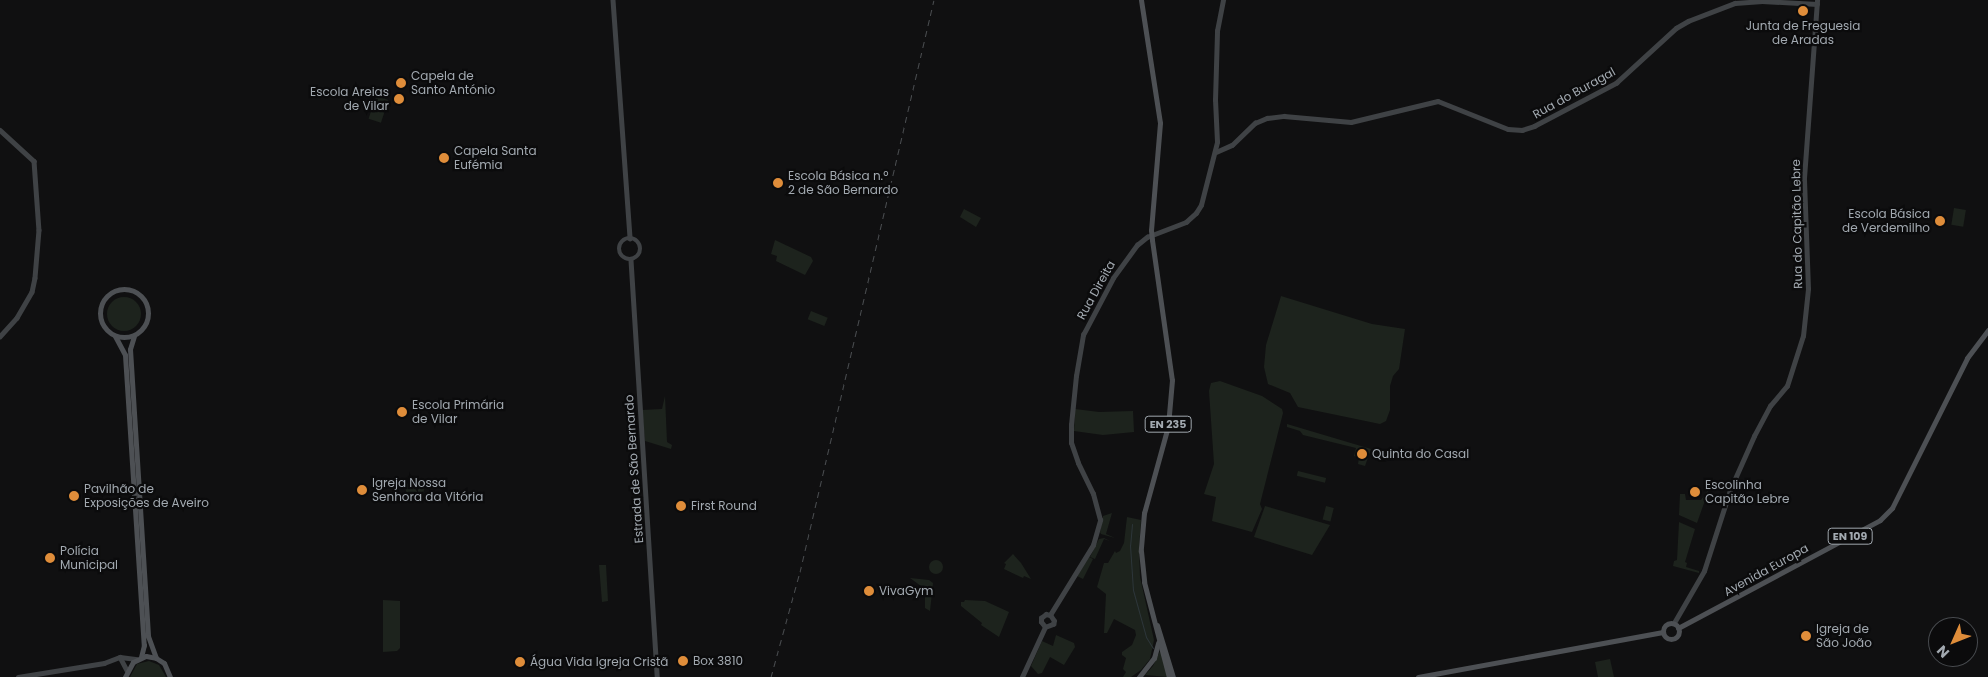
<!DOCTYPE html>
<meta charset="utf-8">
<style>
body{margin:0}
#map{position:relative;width:1988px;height:677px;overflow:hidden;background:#101011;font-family:Poppins,sans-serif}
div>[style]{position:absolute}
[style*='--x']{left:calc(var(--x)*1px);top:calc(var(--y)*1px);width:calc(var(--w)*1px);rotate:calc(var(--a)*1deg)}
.green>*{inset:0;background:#1d231d;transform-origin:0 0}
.round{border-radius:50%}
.stream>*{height:1px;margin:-0.5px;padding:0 0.5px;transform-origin:0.5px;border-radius:0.5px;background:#2d363a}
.secondary>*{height:4.5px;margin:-2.25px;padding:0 2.25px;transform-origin:2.25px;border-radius:2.25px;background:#3f4245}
.secondary>.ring{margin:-2.25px;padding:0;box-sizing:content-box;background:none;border:4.5px solid #3f4245;border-radius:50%}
.primary>*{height:5px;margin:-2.5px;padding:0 2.5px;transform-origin:2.5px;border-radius:2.5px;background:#4d5054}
.primary>.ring{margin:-2.5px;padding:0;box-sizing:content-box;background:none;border:5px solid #4d5054;border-radius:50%}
.rail>*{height:1px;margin-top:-0.5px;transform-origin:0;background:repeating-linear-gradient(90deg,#4a4d50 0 6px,transparent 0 11px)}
.primary-bridge>*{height:5px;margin:-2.5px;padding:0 2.5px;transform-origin:2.5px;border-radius:2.5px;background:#4d5054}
.dots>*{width:14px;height:14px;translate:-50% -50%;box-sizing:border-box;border:2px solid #0b0b0c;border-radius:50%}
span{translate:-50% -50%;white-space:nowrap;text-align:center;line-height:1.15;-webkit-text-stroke:4.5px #0b0b0c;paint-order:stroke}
.shield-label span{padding:1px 4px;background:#0b0b0c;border:1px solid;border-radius:4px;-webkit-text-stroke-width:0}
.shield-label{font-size:11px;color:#a2a9b0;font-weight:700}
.poi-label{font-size:12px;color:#a2a9b0}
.left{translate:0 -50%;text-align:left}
.right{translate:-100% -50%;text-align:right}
.street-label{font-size:12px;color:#a2a9b0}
.north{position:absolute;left:1928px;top:617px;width:50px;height:50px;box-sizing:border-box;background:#0b0b0c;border:1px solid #474a4e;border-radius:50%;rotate:226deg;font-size:14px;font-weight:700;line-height:20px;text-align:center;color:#a2a9b0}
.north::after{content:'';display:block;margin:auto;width:18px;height:22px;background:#df8d3a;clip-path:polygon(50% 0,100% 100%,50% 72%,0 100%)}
</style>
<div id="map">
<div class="green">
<div style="left:376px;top:96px;width:13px;height:24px;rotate:18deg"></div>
<div style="left:1954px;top:208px;width:12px;height:17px;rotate:9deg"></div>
<div style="clip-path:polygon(964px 209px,981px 218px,976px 227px,960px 217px)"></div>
<div style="clip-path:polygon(775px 240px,811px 257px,813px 261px,805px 275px,776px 261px,777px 256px,771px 254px)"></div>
<div style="clip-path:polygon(1281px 296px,1372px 324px,1405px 329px,1399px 369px,1393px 376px,1390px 386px,1390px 410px,1386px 421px,1380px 424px,1298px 407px,1290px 393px,1268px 384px,1264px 367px,1266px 345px)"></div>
<div class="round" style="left:107px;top:297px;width:34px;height:34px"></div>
<div style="left:811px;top:311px;width:18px;height:9px;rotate:22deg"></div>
<div style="clip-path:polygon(1220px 381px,1262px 396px,1282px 409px,1283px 413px,1260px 504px,1262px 509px,1252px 532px,1212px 521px,1216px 497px,1204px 494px,1214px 464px,1209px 391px,1211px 383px)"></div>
<div style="clip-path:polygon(665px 396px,667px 442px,672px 445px,671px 449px,645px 441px,642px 410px,662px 409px)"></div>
<div style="clip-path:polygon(1075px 409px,1099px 412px,1133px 411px,1134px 432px,1103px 435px,1074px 431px)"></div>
<div style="clip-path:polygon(1287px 424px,1371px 449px,1365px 466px,1358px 464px,1359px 458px,1354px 456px,1356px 448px,1303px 435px,1300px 431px,1287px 427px)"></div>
<div style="left:1298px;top:471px;width:29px;height:5px;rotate:14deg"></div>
<div style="clip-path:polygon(409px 482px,425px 483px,423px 495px,416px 495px,415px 501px,408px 501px,405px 486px)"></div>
<div style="clip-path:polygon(1709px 489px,1697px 523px,1679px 515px,1680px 494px,1685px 494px,1686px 500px,1701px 500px)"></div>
<div style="clip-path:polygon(1265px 506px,1330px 525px,1312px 555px,1254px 537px)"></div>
<div style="left:1326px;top:506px;width:8px;height:14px;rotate:14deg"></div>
<div style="clip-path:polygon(1112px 513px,1106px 534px,1115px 538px,1101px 534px,1100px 532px,1103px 516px)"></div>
<div style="clip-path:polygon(1127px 517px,1141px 520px,1139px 549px,1140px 577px,1154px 640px,1150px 659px,1141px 670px,1131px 677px,1123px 677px,1126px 672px,1123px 669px,1126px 658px,1122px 655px,1122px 652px,1132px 645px,1136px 635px,1135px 630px,1114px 619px,1107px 633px,1104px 633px,1106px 594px,1097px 587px,1104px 563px,1108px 563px,1115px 551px,1116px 553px,1120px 551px,1124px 543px)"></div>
<div style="clip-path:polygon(1679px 522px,1695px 529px,1685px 562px,1687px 563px,1686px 567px,1699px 571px,1699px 573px,1673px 566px,1674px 561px,1677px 560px)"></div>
<div style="clip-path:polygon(1104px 538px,1110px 541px,1104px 539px,1095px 559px,1090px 557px,1099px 539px)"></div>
<div style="clip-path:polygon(1013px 554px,1021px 563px,1031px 579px,1024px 576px,1023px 578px,1004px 569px,1006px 564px,1004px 563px)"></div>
<div style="clip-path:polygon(1089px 557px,1093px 559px,1083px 579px,1077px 576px)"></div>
<div class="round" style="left:929px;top:560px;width:14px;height:14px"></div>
<div style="clip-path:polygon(606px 565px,608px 601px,602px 602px,599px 565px)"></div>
<div style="clip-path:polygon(910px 578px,929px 580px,933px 583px,930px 611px,925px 608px,925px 589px)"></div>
<div style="clip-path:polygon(383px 600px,400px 601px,400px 648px,397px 651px,383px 652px)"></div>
<div style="clip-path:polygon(965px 600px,985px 601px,1009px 612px,999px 637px,981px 625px,982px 623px,961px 606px,961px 602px,964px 602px)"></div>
<div style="clip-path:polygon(1056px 635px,1074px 643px,1075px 647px,1064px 665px,1050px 657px,1042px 673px,1038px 674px,1031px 666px,1042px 641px,1053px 646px)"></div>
<div style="clip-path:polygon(1161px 649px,1168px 677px,1145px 675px,1153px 666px)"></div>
<div style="clip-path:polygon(1610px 659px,1614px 677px,1598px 677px,1595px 662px)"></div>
<div style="clip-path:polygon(149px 661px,159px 665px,166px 677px,130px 677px,137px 664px)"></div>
</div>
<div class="stream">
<div style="--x:1132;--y:524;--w:21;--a:95"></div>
<div style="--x:1130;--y:545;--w:45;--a:86.2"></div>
<div style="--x:1133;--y:590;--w:49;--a:74.5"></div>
<div style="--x:1146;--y:637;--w:13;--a:58"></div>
</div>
<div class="secondary">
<div style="--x:613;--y:0;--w:239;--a:85.9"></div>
<div style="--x:0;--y:130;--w:46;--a:42.4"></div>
<div style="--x:34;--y:161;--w:69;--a:85.9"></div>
<div style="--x:39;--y:230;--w:48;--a:94.8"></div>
<div style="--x:35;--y:278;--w:14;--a:102"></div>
<div style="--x:32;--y:292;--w:30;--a:120"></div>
<div style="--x:17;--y:318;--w:25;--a:132"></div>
<div style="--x:1216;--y:152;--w:17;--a:-24"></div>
<div style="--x:1232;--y:145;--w:32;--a:-44"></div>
<div style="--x:1255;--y:123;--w:13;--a:-23"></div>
<div style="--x:1267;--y:118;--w:17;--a:-7"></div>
<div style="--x:1284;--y:116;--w:67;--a:5.1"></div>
<div style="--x:1351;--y:122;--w:89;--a:-13.6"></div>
<div style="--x:1438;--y:101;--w:75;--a:21.8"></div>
<div style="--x:1508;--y:129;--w:14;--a:4"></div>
<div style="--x:1522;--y:130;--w:13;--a:-18"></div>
<div style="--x:1534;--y:126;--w:93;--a:-27.7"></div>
<div style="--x:1616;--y:83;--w:81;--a:-42.5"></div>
<div style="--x:1676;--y:28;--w:14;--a:-30"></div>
<div style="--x:1688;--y:21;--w:50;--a:-21"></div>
<div style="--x:1735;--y:3;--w:27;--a:-4"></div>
<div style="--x:1762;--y:1;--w:55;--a:3.1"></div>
<div class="ring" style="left:619px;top:238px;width:17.5px;height:17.5px"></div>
<div style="--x:631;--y:260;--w:418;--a:86.4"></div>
<div style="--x:1050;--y:615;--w:82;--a:-58.4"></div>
<div style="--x:1093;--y:545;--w:26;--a:-74"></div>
<div style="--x:1100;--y:520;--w:27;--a:-105"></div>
<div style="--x:1093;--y:494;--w:34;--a:-116"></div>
<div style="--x:1078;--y:463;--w:21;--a:-109"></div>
<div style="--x:1071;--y:443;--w:18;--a:-90"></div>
<div style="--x:1071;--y:425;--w:49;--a:-84.2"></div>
<div style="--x:1076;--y:376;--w:42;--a:-80.3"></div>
<div style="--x:1083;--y:335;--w:64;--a:-62.2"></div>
<div style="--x:1113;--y:278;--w:41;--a:-54"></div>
<div style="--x:1137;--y:245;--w:13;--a:-39"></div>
<div style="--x:1147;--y:237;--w:42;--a:-21"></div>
<div style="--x:1186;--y:222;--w:13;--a:-42"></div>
<div style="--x:1196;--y:213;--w:9;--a:-58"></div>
<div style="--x:1201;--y:205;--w:65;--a:-75.7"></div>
<div style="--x:1217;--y:142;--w:42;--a:-92.7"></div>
<div style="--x:1215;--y:100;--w:69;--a:-88.3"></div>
<div style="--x:1217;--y:31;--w:32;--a:-79"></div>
<div style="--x:1674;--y:623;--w:60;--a:-60"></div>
<div style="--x:1704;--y:571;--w:85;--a:-72.2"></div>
<div style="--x:1730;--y:490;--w:59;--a:-66"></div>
<div style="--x:1754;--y:436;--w:34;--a:-62"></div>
<div style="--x:1770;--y:406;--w:26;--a:-50"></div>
<div style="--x:1787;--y:386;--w:52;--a:-72.3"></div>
<div style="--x:1803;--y:336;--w:47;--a:-83.9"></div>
<div style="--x:1808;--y:289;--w:111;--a:-92.1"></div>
<div style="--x:1804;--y:178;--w:178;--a:-85.8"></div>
<div style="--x:1045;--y:627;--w:6;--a:-129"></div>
<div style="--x:1041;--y:622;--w:4;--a:-90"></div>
<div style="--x:1041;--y:618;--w:6;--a:-39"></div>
<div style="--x:1046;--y:614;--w:4;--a:14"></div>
<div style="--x:1045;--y:627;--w:9;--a:-21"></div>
<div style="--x:1053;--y:624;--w:3;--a:-72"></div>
<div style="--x:1054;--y:621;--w:7;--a:-124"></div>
<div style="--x:120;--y:657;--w:15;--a:62"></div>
<div style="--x:18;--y:677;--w:87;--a:-9.2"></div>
<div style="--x:104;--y:663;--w:17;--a:-21"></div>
<div style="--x:120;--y:657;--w:17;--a:7"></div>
<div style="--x:1022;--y:677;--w:55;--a:-65.3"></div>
</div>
<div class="primary">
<div style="--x:1141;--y:0;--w:124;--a:81.2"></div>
<div style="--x:1160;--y:123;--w:107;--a:94.8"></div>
<div style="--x:1152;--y:240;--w:141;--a:81.9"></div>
<div style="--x:1172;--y:380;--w:46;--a:95"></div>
<div style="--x:1168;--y:426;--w:90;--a:105.4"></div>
<div style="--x:1144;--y:513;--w:38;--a:95"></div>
<div style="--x:1141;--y:551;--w:31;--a:84"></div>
<div style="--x:1144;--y:582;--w:98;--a:75.3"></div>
<div class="ring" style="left:100px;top:289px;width:43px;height:43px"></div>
<div style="--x:115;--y:336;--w:21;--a:62"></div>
<div style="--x:125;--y:355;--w:291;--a:86.3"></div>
<div style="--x:144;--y:645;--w:12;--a:104"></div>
<div style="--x:134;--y:336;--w:14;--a:107"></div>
<div style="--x:130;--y:349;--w:288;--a:86.4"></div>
<div style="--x:148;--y:636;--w:23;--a:70"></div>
<div class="ring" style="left:1663px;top:623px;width:11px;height:11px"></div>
<div style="--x:1157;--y:625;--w:54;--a:72.9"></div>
<div style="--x:1678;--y:628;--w:229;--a:-28.1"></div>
<div style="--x:1880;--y:520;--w:17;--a:-45"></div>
<div style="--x:1892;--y:508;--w:168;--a:-63.4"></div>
<div style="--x:1967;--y:358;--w:35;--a:-53"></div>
<div style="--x:125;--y:677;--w:17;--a:-62"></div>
<div style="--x:133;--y:662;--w:14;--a:-25"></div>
<div style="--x:146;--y:656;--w:10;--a:11"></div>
<div style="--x:156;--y:658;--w:9;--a:32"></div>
<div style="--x:164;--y:663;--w:15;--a:67"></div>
<div style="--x:1139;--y:677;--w:24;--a:-52"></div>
<div style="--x:1154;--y:658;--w:16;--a:-75"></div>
<div style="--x:1418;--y:677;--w:249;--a:-10.4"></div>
</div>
<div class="rail">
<div style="--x:771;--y:677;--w:109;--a:-74.6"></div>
<div style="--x:800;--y:572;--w:587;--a:-76.82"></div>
</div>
<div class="primary-bridge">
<div style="--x:1151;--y:230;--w:10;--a:84"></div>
</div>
<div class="dots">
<div style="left:1803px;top:11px;background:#df8d3a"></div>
<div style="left:401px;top:83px;background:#df8d3a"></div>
<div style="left:399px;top:99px;background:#df8d3a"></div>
<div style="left:444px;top:158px;background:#df8d3a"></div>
<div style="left:778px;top:183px;background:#df8d3a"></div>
<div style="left:1940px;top:221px;background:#df8d3a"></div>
<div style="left:402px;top:412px;background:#df8d3a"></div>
<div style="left:1362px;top:454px;background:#df8d3a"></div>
<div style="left:362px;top:490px;background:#df8d3a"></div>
<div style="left:1695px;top:492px;background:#df8d3a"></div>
<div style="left:74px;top:496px;background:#df8d3a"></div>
<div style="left:681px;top:506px;background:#df8d3a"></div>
<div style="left:50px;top:558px;background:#df8d3a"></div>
<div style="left:869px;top:591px;background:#df8d3a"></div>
<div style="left:1806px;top:636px;background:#df8d3a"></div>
<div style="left:683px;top:661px;background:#df8d3a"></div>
<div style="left:520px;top:662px;background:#df8d3a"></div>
</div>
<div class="shield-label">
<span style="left:1168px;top:424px">EN 235</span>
<span style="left:1850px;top:536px">EN 109</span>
</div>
<div class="poi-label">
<span style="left:1803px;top:33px">Junta de Freguesia<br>de Aradas</span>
<span class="left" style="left:411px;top:83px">Capela de<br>Santo António</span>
<span class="right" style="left:389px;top:99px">Escola Areias<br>de Vilar</span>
<span class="left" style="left:454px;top:158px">Capela Santa<br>Eufémia</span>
<span class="left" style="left:788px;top:183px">Escola Básica n.º<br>2 de São Bernardo</span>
<span class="right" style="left:1930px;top:221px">Escola Básica<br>de Verdemilho</span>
<span class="left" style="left:412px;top:412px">Escola Primária<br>de Vilar</span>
<span class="left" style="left:1372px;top:454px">Quinta do Casal</span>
<span class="left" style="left:372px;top:490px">Igreja Nossa<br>Senhora da Vitória</span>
<span class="left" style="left:1705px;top:492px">Escolinha<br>Capitão Lebre</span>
<span class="left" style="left:84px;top:496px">Pavilhão de<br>Exposições de Aveiro</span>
<span class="left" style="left:691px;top:506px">First Round</span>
<span class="left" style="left:60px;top:558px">Polícia<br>Municipal</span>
<span class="left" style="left:879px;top:591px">VivaGym</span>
<span class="left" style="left:1816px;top:636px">Igreja de<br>São João</span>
<span class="left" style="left:693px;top:661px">Box 3810</span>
<span class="left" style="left:530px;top:662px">Água Vida Igreja Cristã</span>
</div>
<div class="street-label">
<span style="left:1574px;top:93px;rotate:-29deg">Rua do Buragal</span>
<span style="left:1797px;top:224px;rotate:-91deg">Rua do Capitão Lebre</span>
<span style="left:1096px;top:290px;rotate:-61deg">Rua Direita</span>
<span style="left:634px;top:469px;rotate:-94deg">Estrada de São Bernardo</span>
<span style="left:1766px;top:570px;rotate:-29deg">Avenida Europa</span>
</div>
<div class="north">N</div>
</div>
